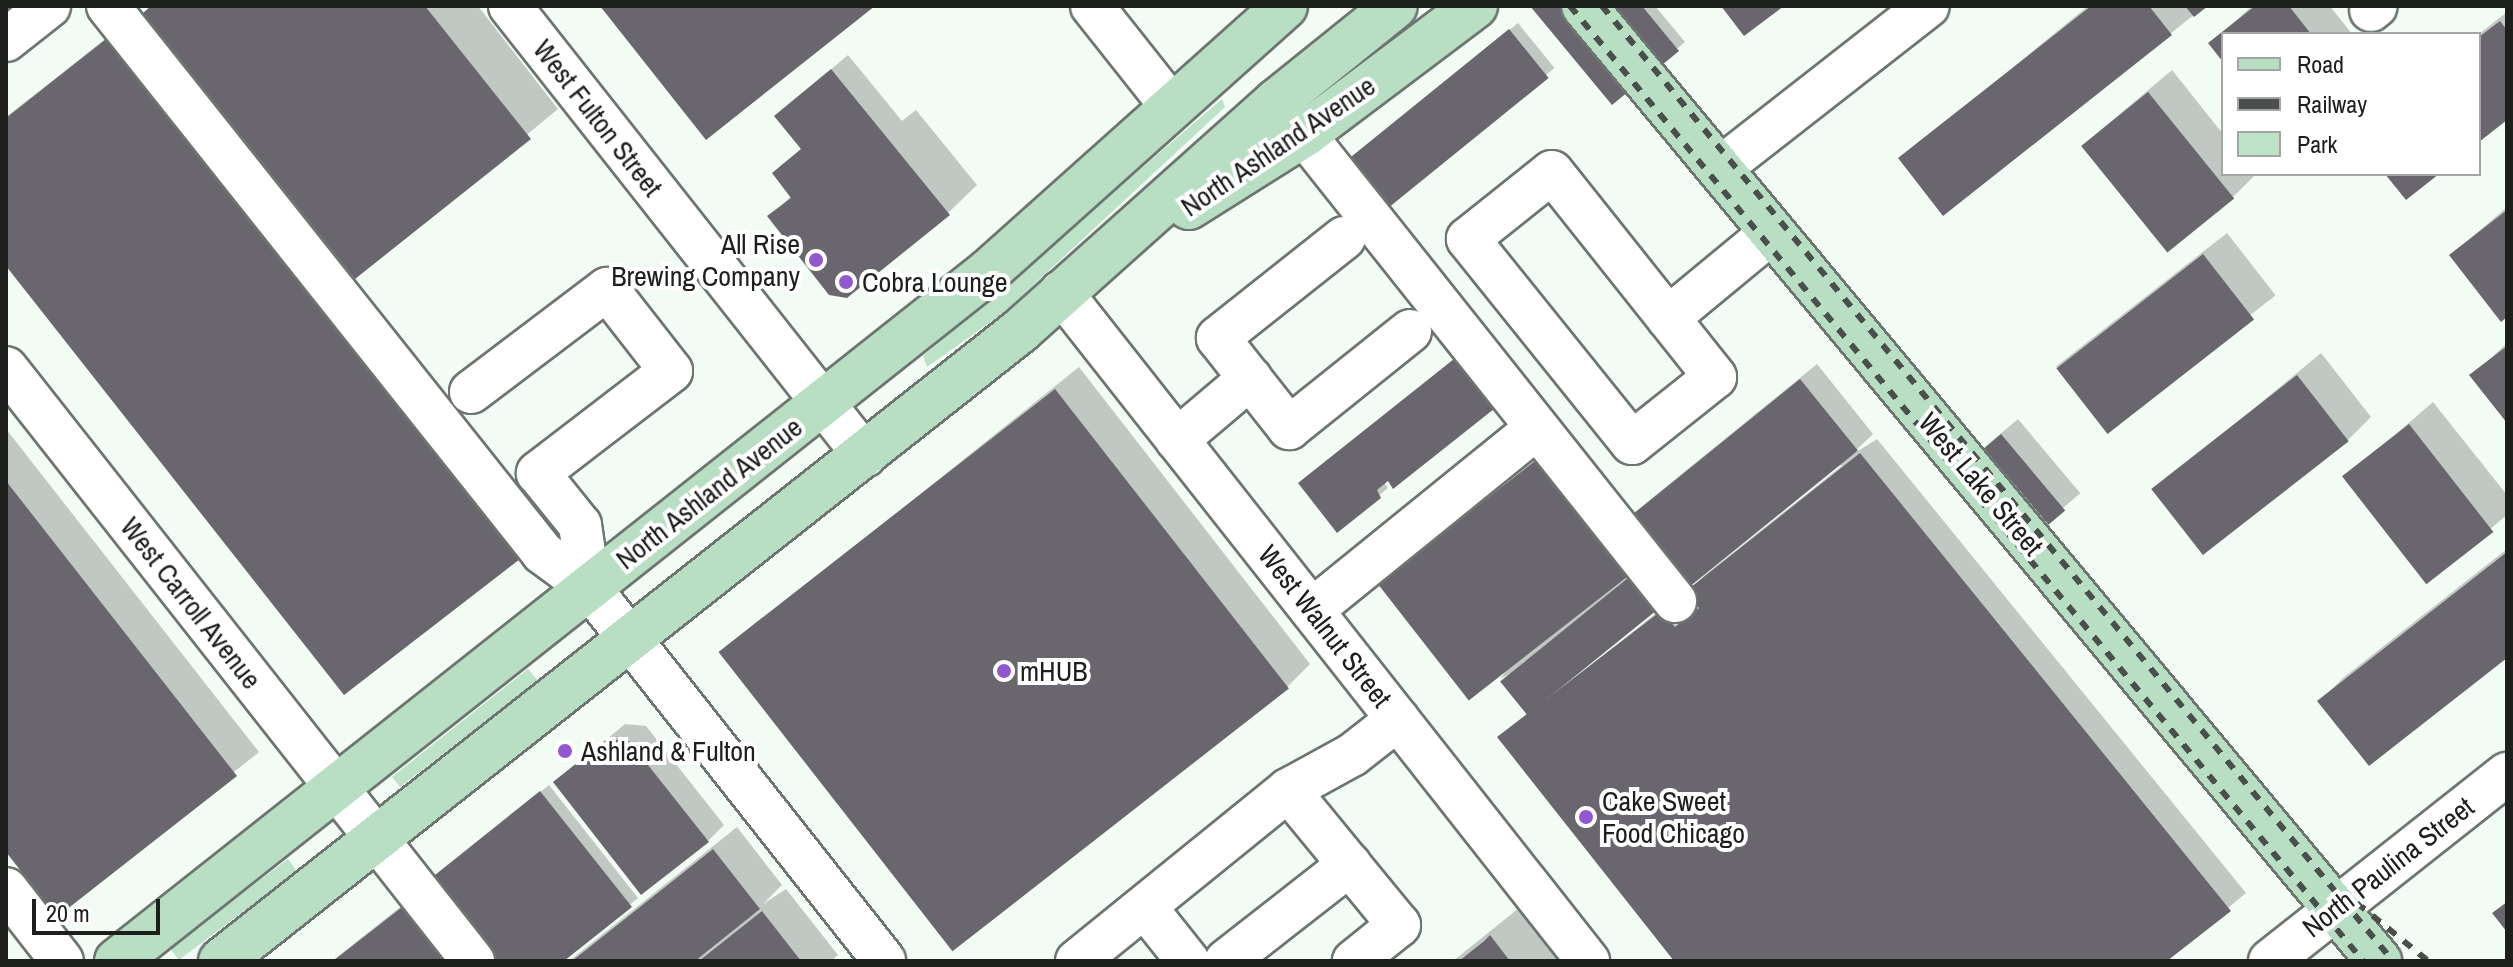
<!DOCTYPE html>
<style>
body{margin:0}
#map{position:relative;width:2513px;height:967px;overflow:hidden;background:#f2fbf4;font-family:"Archivo Narrow",sans-serif}
div>[style]{position:absolute}
[style*='--x']{left:calc(var(--x)*1px);top:calc(var(--y)*1px);width:calc(var(--w)*1px);rotate:calc(var(--a)*1deg)}
.green>*{inset:0;background:#bce2c7;transform-origin:0 0}
.shadow>*{inset:0;background:#0003;transform-origin:0 0}
.building>*{inset:0;background:#69666d;transform-origin:0 0}
.roads{filter:drop-shadow(2px 0 #6e7570) drop-shadow(-2px 0 #6e7570) drop-shadow(0 2px #6e7570) drop-shadow(0 -2px #6e7570)}
.minor>*{height:42px;margin:-21px;padding:0 21px;transform-origin:21px;border-radius:21px;background:#fff}
.major>*{height:44px;margin:-22px;padding:0 22px;transform-origin:22px;border-radius:22px;background:#b8dfc4}
.rail>*{height:6px;margin-top:-3px;transform-origin:0;background:repeating-linear-gradient(90deg,#4b4f4b 0 10px,transparent 0 20px)}
.dots>*{width:22px;height:22px;translate:-50% -50%;box-sizing:border-box;border:4px solid #fff;border-radius:50%}
span{translate:-50% -50%;white-space:nowrap;text-align:center;line-height:1.15;-webkit-text-stroke:8px #fff;paint-order:stroke}
.street-label{font-size:28px;color:#1c1f1c}
.poi-label{font-size:28px;color:#1c1f1c}
.right{translate:-100% -50%;text-align:right}
.left{translate:0 -50%;text-align:left}
.frame{position:absolute;inset:0;border:8px solid #1c1f1c;pointer-events:none}
.legend{position:absolute;left:2221px;top:32px;width:260px;height:144px;box-sizing:border-box;background:#fff;border:2px solid #a4a5a4;margin:0;padding:10px 14px;list-style:none;font-size:24px;color:#1c1f1c}
.legend li{display:flex;align-items:center;gap:16px;height:40px}
.legend b{width:40px;border:2px solid #a4a5a4}
.scale{position:absolute;left:32px;top:899px;width:128px;height:36px;box-sizing:border-box;border:4px solid #1c1f1c;border-top:0;padding-left:10px;font-size:24px;line-height:28px;white-space:nowrap;color:#1c1f1c;-webkit-text-stroke:6px #fff;paint-order:stroke}
</style>
<div id="map">
<div class="green">
<div style="clip-path:polygon(1222px 99px,1225px 107px,1002px 314px,927px 367px,923px 356px)"></div>
<div style="clip-path:polygon(528px 669px,538px 681px,400px 787px,392px 777px)"></div>
<div style="left:288px;top:859px;width:15px;height:148px;rotate:53deg"></div>
</div>
<div class="shadow">
<div style="clip-path:polygon(152px 6px,478px 6px,558px 109px,356px 276px)"></div>
<div style="clip-path:polygon(1616px 6px,1655px 6px,1685px 42px,1662px 62px)"></div>
<div style="clip-path:polygon(2088px 6px,2205px 6px,2170px 34px,1901px 159px)"></div>
<div style="clip-path:polygon(2252px 6px,2330px 6px,2352px 34px,2223px 34px,2223px 59px,2211px 43px)"></div>
<div style="clip-path:polygon(2507px 12px,2507px 117px,2479px 140px,2479px 34px)"></div>
<div style="clip-path:polygon(132px 18px,6px 263px,6px 117px)"></div>
<div style="left:1518px;top:23px;width:58px;height:209px;rotate:51deg"></div>
<div style="clip-path:polygon(848px 55px,902px 121px,916px 110px,977px 185px,948px 213px,770px 217px,792px 195px,775px 173px,802px 148px,776px 116px)"></div>
<div style="clip-path:polygon(2172px 70px,2223px 134px,2223px 174px,2255px 175px,2232px 198px,2083px 145px)"></div>
<div style="clip-path:polygon(2507px 207px,2507px 314px,2451px 255px)"></div>
<div style="left:2227px;top:233px;width:79px;height:217px;rotate:52deg"></div>
<div style="clip-path:polygon(2507px 343px,2507px 420px,2472px 376px)"></div>
<div style="clip-path:polygon(1468px 348px,1506px 396px,1394px 486px,1388px 478px,1384px 482px,1388px 488px,1337px 530px,1300px 483px)"></div>
<div style="clip-path:polygon(2321px 353px,2371px 417px,2348px 440px,2155px 490px)"></div>
<div style="clip-path:polygon(1817px 364px,1873px 434px,1850px 456px,1877px 439px,2246px 893px,2164px 961px,1676px 961px,1500px 737px,1678px 596px,1692px 613px,1700px 606px,1689px 591px,1705px 575px,1843px 465px,1630px 516px)"></div>
<div style="clip-path:polygon(1079px 367px,1310px 664px,1287px 687px,722px 653px)"></div>
<div style="clip-path:polygon(2433px 402px,2507px 495px,2507px 515px,2427px 582px,2345px 478px)"></div>
<div style="left:2018px;top:419px;width:97px;height:43px;rotate:50deg"></div>
<div style="clip-path:polygon(6px 429px,259px 752px,57px 914px,6px 843px)"></div>
<div style="clip-path:polygon(1557px 443px,1674px 589px,1500px 679px,1513px 662px,1381px 585px)"></div>
<div style="clip-path:polygon(2507px 549px,2507px 656px,2320px 701px,2343px 678px)"></div>
<div style="clip-path:polygon(625px 724px,646px 726px,724px 825px,708px 841px,555px 782px)"></div>
<div style="clip-path:polygon(549px 785px,638px 898px,561px 961px,496px 961px,440px 872px)"></div>
<div style="clip-path:polygon(737px 827px,782px 885px,763px 904px,786px 889px,838px 955px,831px 961px,569px 961px)"></div>
<div style="clip-path:polygon(423px 889px,480px 961px,332px 961px)"></div>
<div style="clip-path:polygon(1519px 908px,1561px 961px,1453px 961px)"></div>
</div>
<div class="building">
<div style="clip-path:polygon(151px 6px,425px 6px,531px 139px,355px 279px,143px 13px)"></div>
<div style="clip-path:polygon(600px 6px,875px 6px,706px 140px)"></div>
<div style="clip-path:polygon(1530px 6px,1558px 6px,1629px 91px,1612px 105px)"></div>
<div style="clip-path:polygon(1613px 6px,1642px 6px,1679px 51px,1662px 65px)"></div>
<div style="clip-path:polygon(1721px 6px,1784px 6px,1744px 36px)"></div>
<div style="clip-path:polygon(2091px 6px,2149px 6px,2172px 35px,1943px 216px,1898px 158px)"></div>
<div style="clip-path:polygon(2185px 6px,2208px 6px,2194px 17px)"></div>
<div style="clip-path:polygon(2255px 6px,2289px 6px,2311px 34px,2223px 34px,2223px 62px,2208px 43px)"></div>
<div style="clip-path:polygon(2500px 21px,2507px 30px,2507px 120px,2479px 142px,2479px 37px)"></div>
<div style="left:1509px;top:29px;width:63px;height:211px;rotate:51deg"></div>
<div style="clip-path:polygon(115px 32px,524px 556px,344px 695px,6px 266px,6px 118px)"></div>
<div style="clip-path:polygon(831px 69px,950px 215px,847px 298px,829px 295px,767px 216px,791px 198px,772px 173px,801px 149px,774px 116px)"></div>
<div style="left:2148px;top:92px;width:137px;height:86px;rotate:51deg"></div>
<div style="clip-path:polygon(2385px 174px,2439px 174px,2406px 200px)"></div>
<div style="clip-path:polygon(2507px 210px,2507px 317px,2501px 322px,2449px 255px)"></div>
<div style="left:2203px;top:254px;width:83px;height:186px;rotate:52deg"></div>
<div style="clip-path:polygon(2507px 346px,2507px 423px,2469px 375px)"></div>
<div style="clip-path:polygon(1459px 355px,1499px 405px,1393px 489px,1388px 481px,1377px 490px,1381px 498px,1337px 533px,1298px 483px)"></div>
<div style="left:2297px;top:375px;width:84px;height:185px;rotate:52deg"></div>
<div style="left:1800px;top:379px;width:92px;height:221px;rotate:51deg"></div>
<div style="left:1055px;top:389px;width:380px;height:427px;rotate:52deg"></div>
<div style="left:2409px;top:424px;width:137px;height:85px;rotate:52deg"></div>
<div style="left:2001px;top:434px;width:100px;height:22px;rotate:50deg"></div>
<div style="clip-path:polygon(1860px 453px,2231px 911px,2167px 961px,1674px 961px,1497px 737px,1661px 611px,1675px 627px,1699px 608px,1686px 591px)"></div>
<div style="left:1540px;top:457px;width:148px;height:206px;rotate:52deg"></div>
<div style="clip-path:polygon(6px 481px,237px 776px,57px 917px,6px 852px)"></div>
<div style="clip-path:polygon(2507px 552px,2507px 658px,2369px 766px,2317px 701px)"></div>
<div style="left:1633px;top:574px;width:43px;height:171px;rotate:51deg"></div>
<div style="clip-path:polygon(607px 739px,629px 741px,709px 842px,641px 895px,553px 782px)"></div>
<div style="clip-path:polygon(540px 791px,632px 907px,564px 961px,494px 961px,430px 879px)"></div>
<div style="clip-path:polygon(713px 849px,760px 909px,695px 961px,572px 961px)"></div>
<div style="clip-path:polygon(2507px 902px,2507px 932px,2492px 913px)"></div>
<div style="clip-path:polygon(406px 904px,451px 961px,333px 961px)"></div>
<div style="clip-path:polygon(762px 911px,801px 961px,699px 961px)"></div>
<div style="clip-path:polygon(1490px 935px,1510px 961px,1459px 961px,1483px 942px)"></div>
</div>
<div class="roads">
<div class="minor">
<div style="--x:108;--y:6;--w:699;--a:51.51"></div>
<div style="--x:543;--y:553;--w:57;--a:36.5"></div>
<div style="--x:589;--y:587;--w:476;--a:51.7"></div>
<div style="--x:510;--y:6;--w:573;--a:51.73"></div>
<div style="--x:1092;--y:6;--w:129;--a:51.6"></div>
<div style="--x:2371;--y:10;--w:6;--a:-39"></div>
<div style="--x:6;--y:40;--w:55;--a:-38.3"></div>
<div style="--x:1283;--y:108;--w:630;--a:51.51"></div>
<div style="--x:1719;--y:169;--w:265;--a:-38"></div>
<div style="--x:1552;--y:172;--w:262;--a:51.5"></div>
<div style="--x:1715;--y:377;--w:106;--a:141.5"></div>
<div style="--x:1632;--y:443;--w:262;--a:-128.8"></div>
<div style="--x:1468;--y:239;--w:107;--a:-38.6"></div>
<div style="--x:1344;--y:238;--w:161;--a:141.6"></div>
<div style="--x:1218;--y:338;--w:115;--a:51.7"></div>
<div style="--x:1289;--y:428;--w:155;--a:-38.7"></div>
<div style="--x:1061;--y:292;--w:852;--a:51.77"></div>
<div style="--x:1668;--y:318;--w:135;--a:-39.6"></div>
<div style="--x:6;--y:368;--w:755;--a:51.78"></div>
<div style="--x:471;--y:392;--w:171;--a:-37.1"></div>
<div style="--x:607;--y:289;--w:104;--a:52"></div>
<div style="--x:671;--y:371;--w:168;--a:142.5"></div>
<div style="--x:538;--y:473;--w:67;--a:51.1"></div>
<div style="--x:580;--y:525;--w:63;--a:81.7"></div>
<div style="--x:1177;--y:440;--w:96;--a:-40.3"></div>
<div style="--x:1312;--y:610;--w:289;--a:-39"></div>
<div style="--x:1288;--y:790;--w:175;--a:50.6"></div>
<div style="--x:1399;--y:925;--w:58;--a:141.3"></div>
<div style="--x:6;--y:889;--w:91;--a:52.1"></div>
<div style="--x:1145;--y:907;--w:69;--a:51.5"></div>
<div style="--x:1077;--y:961;--w:272;--a:-39"></div>
<div style="--x:1288;--y:790;--w:73;--a:-28.7"></div>
<div style="--x:1352;--y:755;--w:58;--a:-38"></div>
<div style="--x:1226;--y:961;--w:157;--a:-38"></div>
<div style="--x:2270;--y:961;--w:302;--a:-38.3"></div>
</div>
<div class="major">
<div style="--x:1584;--y:6;--w:1243;--a:50.22"></div>
<div style="--x:1189;--y:207;--w:137;--a:-32.2"></div>
<div style="--x:1305;--y:134;--w:213;--a:-37"></div>
<div style="--x:117;--y:961;--w:1112;--a:-38.35"></div>
<div style="--x:989;--y:271;--w:397;--a:-41.8"></div>
<div style="--x:221;--y:961;--w:1019;--a:-38.26"></div>
<div style="--x:1021;--y:330;--w:343;--a:-41.8"></div>
<div style="--x:1277;--y:101;--w:151;--a:-38.8"></div>
</div>
</div>
<div class="rail">
<div style="--x:1570;--y:6;--w:1241;--a:50.29"></div>
<div style="--x:1602;--y:6;--w:1240;--a:50.37"></div>
<div style="--x:2357;--y:903;--w:92;--a:39.2"></div>
</div>
<div class="dots">
<div style="left:816px;top:260px;background:#9258cf"></div>
<div style="left:846px;top:282px;background:#9258cf"></div>
<div style="left:1004px;top:671px;background:#9258cf"></div>
<div style="left:565px;top:751px;background:#9258cf"></div>
<div style="left:1586px;top:817px;background:#9258cf"></div>
</div>
<div class="street-label">
<span style="left:598px;top:118px;rotate:52deg">West Fulton Street</span>
<span style="left:1278px;top:146px;rotate:-34deg">North Ashland Avenue</span>
<span style="left:1981px;top:484px;rotate:50deg">West Lake Street</span>
<span style="left:709px;top:493px;rotate:-38deg">North Ashland Avenue</span>
<span style="left:191px;top:603px;rotate:52deg">West Carroll Avenue</span>
<span style="left:1325px;top:626px;rotate:52deg">West Walnut Street</span>
<span style="left:2388px;top:867px;rotate:-38deg">North Paulina Street</span>
</div>
<div class="poi-label">
<span class="right" style="left:800px;top:260px">All Rise<br>Brewing Company</span>
<span class="left" style="left:862px;top:282px">Cobra Lounge</span>
<span class="left" style="left:1020px;top:671px">mHUB</span>
<span class="left" style="left:581px;top:751px">Ashland &amp; Fulton</span>
<span class="left" style="left:1602px;top:817px">Cake Sweet<br>Food Chicago</span>
</div>
<div class="frame"></div>
<ul class="legend">
<li><b style="height:10px;background:#b8dfc4"></b>Road</li>
<li><b style="height:10px;background:#4b4f4b"></b>Railway</li>
<li><b style="height:22px;background:#bce2c7"></b>Park</li>
</ul>
<div class="scale">20 m</div>
</div>
